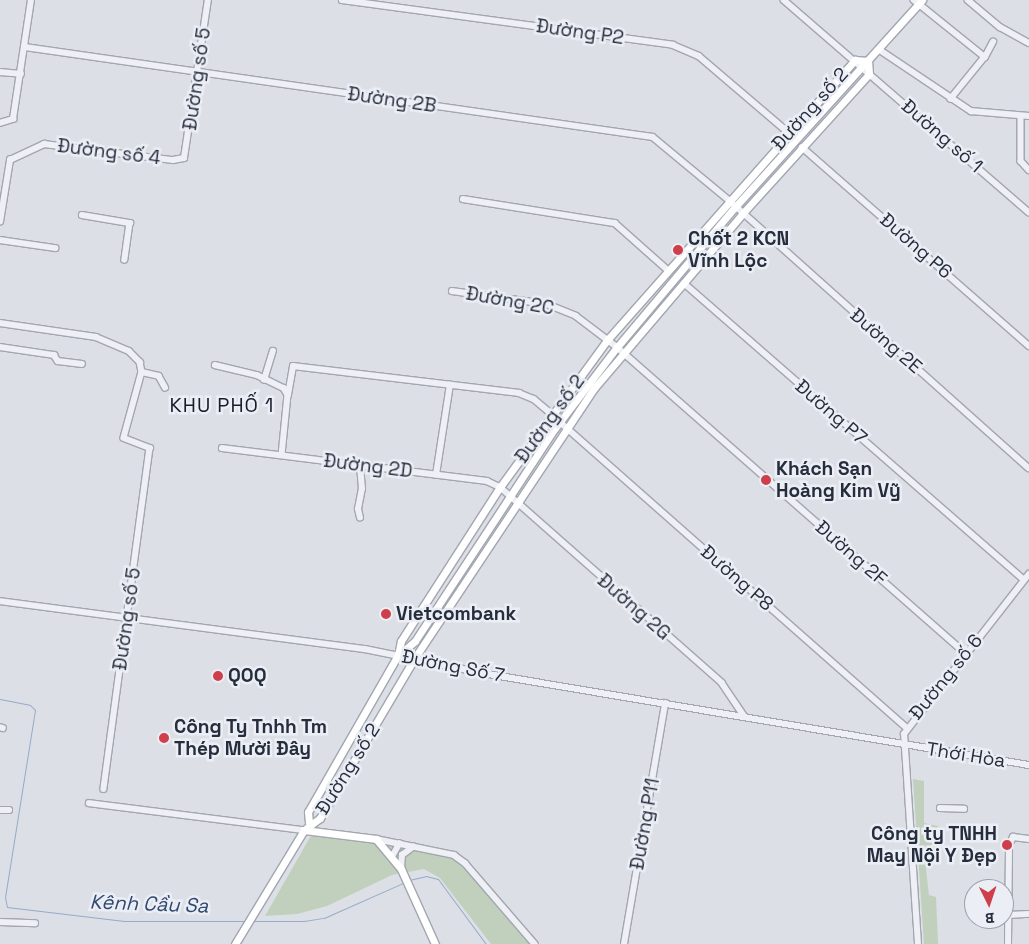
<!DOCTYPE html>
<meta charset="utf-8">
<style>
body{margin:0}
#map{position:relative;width:1029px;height:944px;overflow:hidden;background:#dcdfe6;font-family:"Space Grotesk",sans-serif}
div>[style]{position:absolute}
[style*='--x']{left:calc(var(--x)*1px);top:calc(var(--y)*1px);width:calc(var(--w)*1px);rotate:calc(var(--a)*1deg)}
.green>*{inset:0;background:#c1d0bd}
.stream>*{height:1px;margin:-0.5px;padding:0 0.5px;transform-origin:0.5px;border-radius:0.5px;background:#96abc7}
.roads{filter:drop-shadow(1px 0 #a2a6b0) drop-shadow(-1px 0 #a2a6b0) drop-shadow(0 1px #a2a6b0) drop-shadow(0 -1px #a2a6b0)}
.minor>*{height:5.5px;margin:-2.75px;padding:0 2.75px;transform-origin:2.75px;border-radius:2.75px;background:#eff0f5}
.major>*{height:7px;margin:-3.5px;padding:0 3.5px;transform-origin:3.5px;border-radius:3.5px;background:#fff}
.dots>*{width:14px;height:14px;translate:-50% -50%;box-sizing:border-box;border:2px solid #ebeef4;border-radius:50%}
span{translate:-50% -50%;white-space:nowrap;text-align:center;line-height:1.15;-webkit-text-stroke:5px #ebeef4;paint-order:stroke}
.street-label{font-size:19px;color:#262d3d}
.poi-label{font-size:19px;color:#262d3d;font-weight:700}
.left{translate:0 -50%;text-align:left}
.right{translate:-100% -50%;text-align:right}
.neighbourhood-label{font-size:20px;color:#181e2d;letter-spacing:1px}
.water-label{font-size:20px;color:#304970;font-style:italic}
.north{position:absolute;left:964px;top:879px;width:50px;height:50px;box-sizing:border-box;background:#ebeef4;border:1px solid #9ca1ab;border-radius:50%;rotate:176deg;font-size:14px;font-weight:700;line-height:20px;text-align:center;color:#262d3d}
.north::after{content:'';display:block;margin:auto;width:18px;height:22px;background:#ce3e4b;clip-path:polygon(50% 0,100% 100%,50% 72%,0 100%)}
</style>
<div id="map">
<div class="green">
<div style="clip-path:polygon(913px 779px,924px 781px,924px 823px,938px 826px,933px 859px,925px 860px,929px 895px,936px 897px,938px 944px,924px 944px)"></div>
<div style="clip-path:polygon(313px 832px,448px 855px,462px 864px,530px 944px,491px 944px,440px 878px,424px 869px,392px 875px,327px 906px,297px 914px,265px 916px)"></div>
</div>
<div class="stream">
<div style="--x:0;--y:699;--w:31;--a:11"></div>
<div style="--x:30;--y:705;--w:7;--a:45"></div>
<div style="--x:35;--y:710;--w:189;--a:99.1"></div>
<div style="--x:5;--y:897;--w:10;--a:79"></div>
<div style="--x:7;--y:907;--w:118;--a:6.8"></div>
<div style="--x:124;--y:921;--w:121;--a:0"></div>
<div style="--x:409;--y:880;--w:17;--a:-13"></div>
<div style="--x:426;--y:876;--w:12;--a:14"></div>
<div style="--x:438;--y:879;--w:81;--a:53.6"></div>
<div style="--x:252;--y:921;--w:52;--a:0"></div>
<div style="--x:304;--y:921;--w:20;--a:-9"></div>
<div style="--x:324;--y:918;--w:86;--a:-23.9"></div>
</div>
<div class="roads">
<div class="minor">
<div style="--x:342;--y:0;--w:334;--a:7.7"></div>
<div style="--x:673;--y:45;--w:28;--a:23"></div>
<div style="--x:699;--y:56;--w:118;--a:40.5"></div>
<div style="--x:784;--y:0;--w:324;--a:40.9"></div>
<div style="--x:914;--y:0;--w:91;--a:38.8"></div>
<div style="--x:985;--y:57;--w:54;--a:129"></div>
<div style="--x:968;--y:0;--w:42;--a:40.2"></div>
<div style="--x:1000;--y:27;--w:33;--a:29"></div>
<div style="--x:25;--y:47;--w:634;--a:8.16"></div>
<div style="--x:653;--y:137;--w:99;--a:39.7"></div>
<div style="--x:729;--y:200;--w:402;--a:41.8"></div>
<div style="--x:880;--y:50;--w:110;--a:33.8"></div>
<div style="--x:971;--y:111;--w:58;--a:4.9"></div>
<div style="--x:985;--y:57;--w:17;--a:-62"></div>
<div style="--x:0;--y:72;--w:21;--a:5"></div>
<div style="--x:1021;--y:116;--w:45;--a:90"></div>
<div style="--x:1021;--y:161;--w:12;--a:48"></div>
<div style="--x:0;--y:123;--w:14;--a:-17"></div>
<div style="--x:13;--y:119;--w:120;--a:-81.4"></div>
<div style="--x:802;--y:147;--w:302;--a:41.2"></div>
<div style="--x:463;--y:199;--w:154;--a:9"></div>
<div style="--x:615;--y:223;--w:71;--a:41.6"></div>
<div style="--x:82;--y:215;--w:49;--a:9.5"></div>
<div style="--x:130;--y:223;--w:37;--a:98"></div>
<div style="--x:0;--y:222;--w:63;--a:-80.8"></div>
<div style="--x:10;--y:160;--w:38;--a:-25"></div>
<div style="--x:44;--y:144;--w:130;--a:7.1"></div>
<div style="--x:173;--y:160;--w:11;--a:-10"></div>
<div style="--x:184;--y:158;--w:160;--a:-81.4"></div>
<div style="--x:0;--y:240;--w:56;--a:8.3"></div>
<div style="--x:684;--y:283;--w:451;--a:41.1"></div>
<div style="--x:452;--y:291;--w:96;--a:7.8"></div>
<div style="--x:547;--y:304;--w:31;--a:22"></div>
<div style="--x:576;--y:316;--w:51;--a:37.1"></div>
<div style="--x:617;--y:347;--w:463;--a:41.3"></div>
<div style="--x:0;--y:323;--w:97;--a:8.3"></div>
<div style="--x:96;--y:337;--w:36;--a:23"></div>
<div style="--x:129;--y:351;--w:16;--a:45"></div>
<div style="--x:140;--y:362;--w:10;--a:79"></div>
<div style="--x:142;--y:372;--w:68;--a:105.3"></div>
<div style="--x:124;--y:438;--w:28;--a:21"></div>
<div style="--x:150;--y:448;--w:344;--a:97.7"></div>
<div style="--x:0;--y:347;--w:55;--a:8.4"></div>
<div style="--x:54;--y:355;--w:7;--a:56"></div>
<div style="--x:58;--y:361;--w:24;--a:7"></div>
<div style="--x:215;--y:365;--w:43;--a:13.4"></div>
<div style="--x:257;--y:375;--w:30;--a:26"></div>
<div style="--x:284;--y:388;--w:8;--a:60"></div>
<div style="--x:288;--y:395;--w:60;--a:95.7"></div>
<div style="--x:142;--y:372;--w:17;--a:13"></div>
<div style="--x:159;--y:376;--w:13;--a:61"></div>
<div style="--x:264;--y:380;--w:30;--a:-73"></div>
<div style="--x:288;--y:395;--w:29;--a:-80"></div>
<div style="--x:293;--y:366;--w:228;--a:6.8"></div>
<div style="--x:519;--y:393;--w:16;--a:22"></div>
<div style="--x:534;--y:399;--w:25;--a:40"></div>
<div style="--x:560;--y:422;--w:461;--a:41.4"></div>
<div style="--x:222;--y:448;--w:267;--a:7.1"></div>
<div style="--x:487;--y:481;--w:14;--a:25"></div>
<div style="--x:500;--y:487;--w:296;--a:41.4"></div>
<div style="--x:722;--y:683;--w:40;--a:56"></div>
<div style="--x:436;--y:475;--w:91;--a:-81.2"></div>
<div style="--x:360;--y:518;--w:9;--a:-103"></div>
<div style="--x:358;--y:509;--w:20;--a:-79"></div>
<div style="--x:362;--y:489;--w:24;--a:-95"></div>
<div style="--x:0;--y:601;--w:368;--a:7.5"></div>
<div style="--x:365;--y:649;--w:126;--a:11.5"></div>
<div style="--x:488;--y:674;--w:549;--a:9.55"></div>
<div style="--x:0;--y:727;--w:3;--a:18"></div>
<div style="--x:89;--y:803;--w:217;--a:7.2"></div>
<div style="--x:940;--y:808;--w:24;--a:2"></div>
<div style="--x:0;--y:810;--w:9;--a:0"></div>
<div style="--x:376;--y:839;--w:80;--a:11.6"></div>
<div style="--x:454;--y:855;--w:14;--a:36"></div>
<div style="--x:465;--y:863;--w:107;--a:49.2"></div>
<div style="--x:393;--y:855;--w:13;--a:-61"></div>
<div style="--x:401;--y:869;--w:14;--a:-86"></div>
<div style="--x:402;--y:855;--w:14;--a:-36"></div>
<div style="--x:1008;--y:915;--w:21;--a:-3"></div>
<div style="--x:0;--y:922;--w:35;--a:2"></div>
<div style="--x:624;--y:944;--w:244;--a:-80.3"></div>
<div style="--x:918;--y:944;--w:210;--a:-93.8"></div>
<div style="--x:904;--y:734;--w:203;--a:-52"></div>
<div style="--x:1008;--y:944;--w:99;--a:-89.4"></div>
<div style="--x:1009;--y:845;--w:9;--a:-63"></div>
<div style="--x:1013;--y:837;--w:16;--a:7"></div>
</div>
<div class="major">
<div style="--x:399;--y:655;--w:21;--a:-41"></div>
<div style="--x:415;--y:641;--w:255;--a:-56.7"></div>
<div style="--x:555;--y:428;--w:102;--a:-52.6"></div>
<div style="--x:617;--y:347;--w:183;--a:-49.9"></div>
<div style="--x:735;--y:207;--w:279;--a:-47.9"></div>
<div style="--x:309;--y:823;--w:11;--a:-95"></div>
<div style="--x:308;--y:812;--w:181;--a:-60.2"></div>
<div style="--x:398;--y:655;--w:14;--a:-78"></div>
<div style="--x:401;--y:641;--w:183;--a:-57.3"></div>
<div style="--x:500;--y:487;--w:183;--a:-53.9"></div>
<div style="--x:608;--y:339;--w:373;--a:-48.5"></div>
<div style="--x:855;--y:60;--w:13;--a:4"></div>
<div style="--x:304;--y:830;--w:73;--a:7.1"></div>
<div style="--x:376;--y:839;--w:39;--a:50"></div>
<div style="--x:401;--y:869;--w:82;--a:65.6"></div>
<div style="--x:235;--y:944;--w:133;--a:-58.8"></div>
<div style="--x:304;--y:830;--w:20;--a:-37"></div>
<div style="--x:320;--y:818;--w:185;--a:-59.4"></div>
<div style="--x:414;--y:659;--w:327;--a:-56.4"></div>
<div style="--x:595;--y:387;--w:227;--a:-49.6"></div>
<div style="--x:742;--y:214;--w:189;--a:-47.8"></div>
<div style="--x:869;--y:74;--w:13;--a:-94"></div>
</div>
</div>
<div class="dots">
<div style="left:678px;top:250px;background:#ce3e4b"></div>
<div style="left:766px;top:480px;background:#ce3e4b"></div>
<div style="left:386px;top:614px;background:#ce3e4b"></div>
<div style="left:218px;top:676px;background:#ce3e4b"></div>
<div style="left:164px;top:738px;background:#ce3e4b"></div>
<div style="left:1007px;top:845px;background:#ce3e4b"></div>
</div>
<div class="street-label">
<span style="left:580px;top:32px;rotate:8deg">Đường P2</span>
<span style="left:197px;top:79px;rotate:-82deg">Đường số 5</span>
<span style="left:392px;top:100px;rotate:8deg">Đường 2B</span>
<span style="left:810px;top:109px;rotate:-48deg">Đường số 2</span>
<span style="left:942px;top:136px;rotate:41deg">Đường số 1</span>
<span style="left:109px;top:152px;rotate:7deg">Đường số 4</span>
<span style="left:916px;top:246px;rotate:41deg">Đường P6</span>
<span style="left:510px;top:301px;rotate:10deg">Đường 2C</span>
<span style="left:886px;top:341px;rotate:41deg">Đường 2E</span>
<span style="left:831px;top:412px;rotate:41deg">Đường P7</span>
<span style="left:550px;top:419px;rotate:-54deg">Đường số 2</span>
<span style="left:368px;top:466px;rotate:7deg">Đường 2D</span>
<span style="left:851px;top:553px;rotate:41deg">Đường 2F</span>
<span style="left:737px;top:578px;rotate:41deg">Đường P8</span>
<span style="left:634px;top:607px;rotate:41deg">Đường 2G</span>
<span style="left:127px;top:619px;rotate:-82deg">Đường số 5</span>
<span style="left:453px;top:666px;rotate:11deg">Đường Số 7</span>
<span style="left:946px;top:677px;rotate:-51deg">Đường số 6</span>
<span style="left:966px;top:755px;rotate:9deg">Thới Hòa</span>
<span style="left:348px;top:769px;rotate:-58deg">Đường số 2</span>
<span style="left:645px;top:824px;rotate:-80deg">Đường P11</span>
</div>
<div class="poi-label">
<span class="left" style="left:688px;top:250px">Chốt 2 KCN<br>Vĩnh Lộc</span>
<span class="left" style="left:776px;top:480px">Khách Sạn<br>Hoàng Kim Vỹ</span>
<span class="left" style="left:396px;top:614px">Vietcombank</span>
<span class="left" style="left:228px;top:676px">QOQ</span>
<span class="left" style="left:174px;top:738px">Công Ty Tnhh Tm<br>Thép Mười Đây</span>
<span class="right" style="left:997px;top:845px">Công ty TNHH<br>May Nội Y Đẹp</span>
</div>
<div class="neighbourhood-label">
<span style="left:222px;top:405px">KHU PHỐ 1</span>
</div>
<div class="water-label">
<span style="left:149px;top:904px;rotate:2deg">Kênh Cầu Sa</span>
</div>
<div class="north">B</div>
</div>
